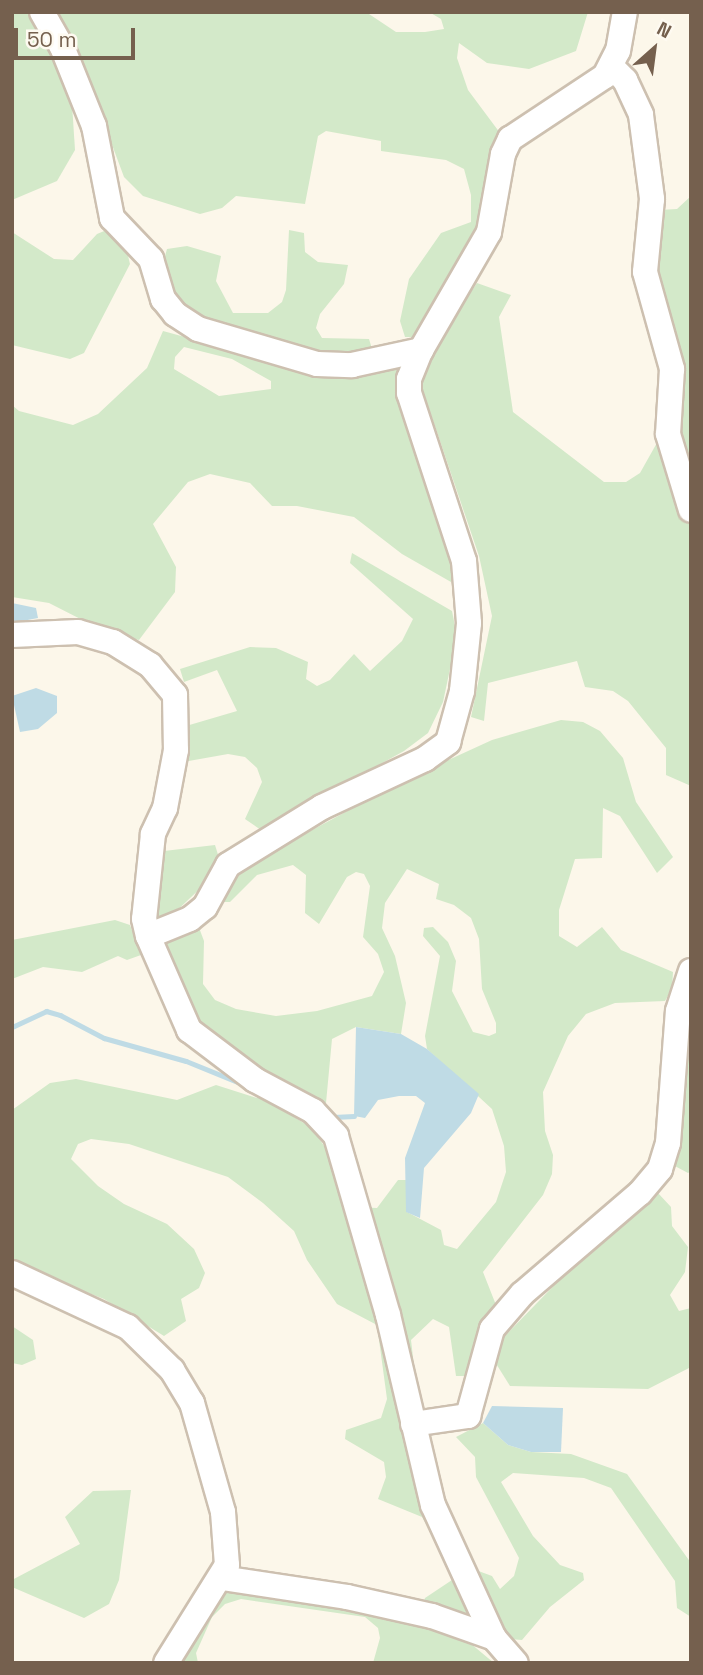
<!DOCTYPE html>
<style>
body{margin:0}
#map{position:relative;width:703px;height:1675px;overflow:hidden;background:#fcf7ea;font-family:"Space Grotesk",sans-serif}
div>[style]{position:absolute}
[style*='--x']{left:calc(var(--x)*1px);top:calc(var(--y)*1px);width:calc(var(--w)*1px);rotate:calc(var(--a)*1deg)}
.green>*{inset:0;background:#d3e9c9}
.water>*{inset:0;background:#bfdbe5}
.stream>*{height:5px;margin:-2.5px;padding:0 2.5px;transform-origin:2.5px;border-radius:2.5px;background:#bfdbe5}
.roads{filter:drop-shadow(2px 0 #cdc0b0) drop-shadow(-2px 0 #cdc0b0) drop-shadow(0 2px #cdc0b0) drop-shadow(0 -2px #cdc0b0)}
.minor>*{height:24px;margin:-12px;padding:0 12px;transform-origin:12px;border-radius:12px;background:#fff}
span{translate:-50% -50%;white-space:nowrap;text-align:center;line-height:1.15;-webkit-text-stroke:5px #fefaf1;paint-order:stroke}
.frame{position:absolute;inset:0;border:14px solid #75604e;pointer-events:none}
.north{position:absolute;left:619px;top:14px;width:70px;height:70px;-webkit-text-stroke:5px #fefaf1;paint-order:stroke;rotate:28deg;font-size:19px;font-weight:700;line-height:28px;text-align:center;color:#75604e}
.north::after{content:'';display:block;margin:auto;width:24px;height:32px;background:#75604e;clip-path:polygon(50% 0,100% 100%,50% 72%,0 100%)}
.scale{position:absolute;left:14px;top:28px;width:121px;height:32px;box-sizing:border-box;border:4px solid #75604e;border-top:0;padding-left:9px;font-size:21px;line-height:24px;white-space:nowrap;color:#75604e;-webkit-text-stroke:5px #fefaf1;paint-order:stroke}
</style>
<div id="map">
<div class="green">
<div style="clip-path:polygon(12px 12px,26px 12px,40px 23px,63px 70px,72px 104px,75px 150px,57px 181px,12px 200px)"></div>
<div style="clip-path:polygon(54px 12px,366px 12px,396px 32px,425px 32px,444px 29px,441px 19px,429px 12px,588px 12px,576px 51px,529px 69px,487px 63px,459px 43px,457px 58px,468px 90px,500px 133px,479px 236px,420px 337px,405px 337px,400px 321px,409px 279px,441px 233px,471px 222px,471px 195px,464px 169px,446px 160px,381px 151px,381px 141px,326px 131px,318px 136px,305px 204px,236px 196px,222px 208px,200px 214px,143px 196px,124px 177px,79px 56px)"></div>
<div style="clip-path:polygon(691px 196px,691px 786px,666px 775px,666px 748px,628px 701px,613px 691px,585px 687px,577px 661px,488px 683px,484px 721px,471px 717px,492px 616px,479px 556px,420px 382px,431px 351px,477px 283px,511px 295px,499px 317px,513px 412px,604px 482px,626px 482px,640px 473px,658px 441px,675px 436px,653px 277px,659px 210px,677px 209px)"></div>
<div style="clip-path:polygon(109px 229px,125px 243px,130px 264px,84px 353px,70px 359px,12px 345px,12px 232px,54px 259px,73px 260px,97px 234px)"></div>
<div style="clip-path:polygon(289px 230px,304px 233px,305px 252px,318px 262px,348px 265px,344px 284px,320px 314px,316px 328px,322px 338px,369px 339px,373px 352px,351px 358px,306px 354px,224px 330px,175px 305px,163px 263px,167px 249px,187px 246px,221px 256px,216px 281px,233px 313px,268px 313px,282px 302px,286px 290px)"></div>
<div style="clip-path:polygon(evenodd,163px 331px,331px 377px,394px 366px,402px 377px,455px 560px,451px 582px,402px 554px,354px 517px,297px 506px,272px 506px,250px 483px,210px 474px,188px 482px,153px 524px,176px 567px,175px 592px,139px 640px,102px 630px,49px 603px,12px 597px,12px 405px,19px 411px,73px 425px,98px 414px,147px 368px,163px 331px,184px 347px,232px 359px,271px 381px,271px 389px,219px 396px,174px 369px,175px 357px,184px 347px)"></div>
<div style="clip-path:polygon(352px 553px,452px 611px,457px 636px,443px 702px,428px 733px,404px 751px,261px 830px,245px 819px,262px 782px,257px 768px,245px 757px,228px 754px,183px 762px,186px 726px,237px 711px,217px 670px,184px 682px,180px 669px,250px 647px,276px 648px,308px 662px,306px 679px,317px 686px,330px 680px,354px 654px,370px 671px,402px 641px,413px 619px,350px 563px)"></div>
<div style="clip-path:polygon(evenodd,561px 720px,583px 722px,600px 731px,623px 758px,636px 802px,673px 857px,657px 873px,620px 816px,603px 808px,602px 858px,575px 859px,559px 910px,559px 936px,577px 947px,602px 927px,621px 950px,673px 972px,672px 989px,665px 1001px,615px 1003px,586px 1014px,568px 1036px,543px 1092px,545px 1131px,553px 1155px,552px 1174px,543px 1195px,483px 1272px,496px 1305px,482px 1323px,466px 1376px,456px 1376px,449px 1327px,433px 1319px,411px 1340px,419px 1409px,475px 1617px,469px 1622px,422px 1606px,425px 1598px,452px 1580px,442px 1552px,422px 1517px,378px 1499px,386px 1477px,384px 1462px,345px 1439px,346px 1430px,381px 1418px,387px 1399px,377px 1325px,337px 1304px,307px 1260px,294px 1231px,263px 1203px,228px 1177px,129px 1144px,91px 1139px,78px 1144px,71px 1159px,98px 1186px,124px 1204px,167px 1224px,194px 1249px,205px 1273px,199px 1288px,181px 1299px,186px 1321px,164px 1336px,104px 1299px,21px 1267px,12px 1262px,12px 1110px,50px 1083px,76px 1079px,177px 1100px,216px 1085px,257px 1098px,267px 1081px,195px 1026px,161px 943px,198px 925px,204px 941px,203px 984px,215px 1000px,236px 1009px,276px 1016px,317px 1011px,372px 996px,384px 972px,378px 954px,363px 937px,370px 886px,364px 874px,356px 872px,347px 877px,319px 924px,305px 913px,306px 875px,293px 865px,257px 875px,230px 902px,217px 902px,227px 883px,245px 866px,407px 779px,492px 740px,561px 720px,407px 869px,439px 884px,436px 899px,454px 905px,471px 918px,479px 939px,482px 989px,496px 1023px,496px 1033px,489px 1036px,473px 1032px,452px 991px,456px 961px,448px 942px,433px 927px,424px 928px,423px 936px,440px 956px,425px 1036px,427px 1049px,492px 1109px,504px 1146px,506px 1172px,496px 1202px,457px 1249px,444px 1245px,441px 1230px,407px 1212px,407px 1180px,398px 1180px,377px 1208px,354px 1207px,341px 1171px,312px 1128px,294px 1117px,300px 1095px,326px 1103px,332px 1039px,356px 1027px,401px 1034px,406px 1003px,395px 956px,382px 928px,385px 903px,407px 869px)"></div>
<div style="clip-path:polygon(215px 845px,220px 861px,206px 883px,169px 918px,159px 920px,151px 899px,164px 851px)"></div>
<div style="clip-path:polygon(115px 920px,130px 925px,141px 955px,127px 960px,118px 956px,82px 972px,43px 967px,12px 979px,12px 940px)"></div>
<div style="clip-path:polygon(691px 1006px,691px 1171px,688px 1173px,673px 1165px,685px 1101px)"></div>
<div style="clip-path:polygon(658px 1193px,671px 1207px,672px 1226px,688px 1247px,685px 1272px,670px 1295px,679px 1311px,691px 1308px,691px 1367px,648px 1389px,510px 1386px,495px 1362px,500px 1341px,573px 1266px)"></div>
<div style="clip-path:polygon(12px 1326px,33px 1340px,36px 1359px,22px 1365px,12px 1363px)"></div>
<div style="clip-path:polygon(483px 1423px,508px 1445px,531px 1452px,571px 1454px,627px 1474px,691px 1563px,691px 1617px,677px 1608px,675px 1581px,611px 1488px,584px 1478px,513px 1473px,501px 1482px,533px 1536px,560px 1565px,583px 1573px,584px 1580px,550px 1607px,522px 1640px,510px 1639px,492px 1621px,473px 1569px,492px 1576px,500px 1589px,514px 1576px,519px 1558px,476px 1477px,475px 1457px,456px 1437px)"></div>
<div style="clip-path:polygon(131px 1490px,119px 1580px,109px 1604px,84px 1618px,12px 1587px,12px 1580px,80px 1544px,65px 1517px,93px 1491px)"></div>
<div style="clip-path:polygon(236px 1590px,374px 1607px,464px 1638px,494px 1663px,373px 1663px,380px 1638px,378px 1628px,365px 1617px,241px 1599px,225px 1604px,212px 1617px,196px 1653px,198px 1663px,177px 1663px,218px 1592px)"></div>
</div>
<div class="water">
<div style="clip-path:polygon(12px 603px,36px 608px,38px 618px,12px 623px)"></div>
<div style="clip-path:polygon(36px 688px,57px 696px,57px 713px,38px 729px,20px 732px,12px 696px)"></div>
<div style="clip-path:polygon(356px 1027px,401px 1034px,427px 1049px,479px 1094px,471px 1113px,424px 1168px,420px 1218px,406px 1212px,405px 1158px,425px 1103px,416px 1096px,399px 1096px,378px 1100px,365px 1118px,354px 1116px)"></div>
<div style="clip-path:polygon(492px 1406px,563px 1408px,561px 1452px,531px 1452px,508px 1445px,483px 1423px)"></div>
</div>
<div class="stream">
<div style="--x:12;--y:1027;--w:38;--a:-25"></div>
<div style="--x:46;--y:1011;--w:15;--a:16"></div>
<div style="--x:60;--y:1015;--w:50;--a:27.6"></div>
<div style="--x:104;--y:1038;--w:85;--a:15.7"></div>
<div style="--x:186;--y:1061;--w:64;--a:22.1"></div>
<div style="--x:333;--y:1117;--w:21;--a:-3"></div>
</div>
<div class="roads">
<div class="minor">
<div style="--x:42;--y:12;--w:43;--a:60.4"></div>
<div style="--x:63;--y:49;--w:83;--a:68.1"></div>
<div style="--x:94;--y:126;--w:94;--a:78.9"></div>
<div style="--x:112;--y:218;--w:57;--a:46.4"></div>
<div style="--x:151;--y:259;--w:42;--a:73.3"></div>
<div style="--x:163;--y:299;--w:19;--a:51"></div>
<div style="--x:175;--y:314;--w:27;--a:33"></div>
<div style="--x:198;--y:329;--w:124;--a:16.4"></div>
<div style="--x:317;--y:364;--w:35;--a:2"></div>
<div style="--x:352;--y:365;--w:71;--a:-12.3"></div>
<div style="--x:611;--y:66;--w:20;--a:45"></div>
<div style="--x:625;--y:80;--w:38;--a:65"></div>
<div style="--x:641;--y:115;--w:85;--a:82.5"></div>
<div style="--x:652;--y:199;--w:73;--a:95.5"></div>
<div style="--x:645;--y:272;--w:101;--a:74.4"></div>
<div style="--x:672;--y:369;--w:65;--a:93.5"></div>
<div style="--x:668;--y:434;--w:79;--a:73.2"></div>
<div style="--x:12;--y:635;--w:66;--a:-2.6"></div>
<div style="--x:78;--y:632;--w:36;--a:16"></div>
<div style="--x:113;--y:642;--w:44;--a:31.9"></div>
<div style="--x:150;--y:665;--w:39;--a:50"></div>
<div style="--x:175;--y:695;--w:55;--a:89"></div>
<div style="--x:176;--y:750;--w:59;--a:100.7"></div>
<div style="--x:165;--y:808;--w:29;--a:115"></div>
<div style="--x:153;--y:834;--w:85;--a:96"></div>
<div style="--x:144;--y:919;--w:17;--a:77"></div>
<div style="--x:148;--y:936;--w:103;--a:66.4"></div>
<div style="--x:189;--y:1030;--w:83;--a:37.1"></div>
<div style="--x:255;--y:1080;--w:66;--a:28.1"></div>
<div style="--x:313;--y:1111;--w:34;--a:47"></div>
<div style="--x:336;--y:1136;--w:186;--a:73.8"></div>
<div style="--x:388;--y:1315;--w:195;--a:76.7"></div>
<div style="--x:433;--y:1505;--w:146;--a:65.4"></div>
<div style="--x:148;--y:936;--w:45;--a:-22"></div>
<div style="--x:190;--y:919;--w:19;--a:-39"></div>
<div style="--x:205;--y:907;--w:48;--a:-61.3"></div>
<div style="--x:228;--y:865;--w:110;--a:-31.7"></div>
<div style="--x:322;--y:807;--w:114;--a:-25"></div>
<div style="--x:425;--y:759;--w:29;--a:-36"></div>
<div style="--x:448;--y:742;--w:53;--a:-74.6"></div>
<div style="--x:462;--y:691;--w:68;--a:-84.1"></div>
<div style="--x:469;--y:623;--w:62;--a:-94.6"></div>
<div style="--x:464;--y:561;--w:177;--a:-108.1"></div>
<div style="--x:409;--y:393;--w:14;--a:-90"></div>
<div style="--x:409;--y:379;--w:31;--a:-68"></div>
<div style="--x:421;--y:350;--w:136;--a:-60"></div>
<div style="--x:489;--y:232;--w:79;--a:-79.8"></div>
<div style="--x:503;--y:154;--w:17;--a:-65"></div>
<div style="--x:510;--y:139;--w:114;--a:-33.6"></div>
<div style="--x:605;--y:76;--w:28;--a:-63"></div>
<div style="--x:618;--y:51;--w:40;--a:-80"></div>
<div style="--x:12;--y:1273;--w:128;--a:25"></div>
<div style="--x:128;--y:1327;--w:62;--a:44.3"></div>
<div style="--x:172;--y:1370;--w:39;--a:59"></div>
<div style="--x:192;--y:1403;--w:113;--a:74.1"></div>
<div style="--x:223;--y:1512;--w:53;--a:85.7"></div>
<div style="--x:227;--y:1565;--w:115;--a:121.9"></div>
<div style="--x:413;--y:1424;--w:56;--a:-8.3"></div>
<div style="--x:468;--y:1416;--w:90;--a:-74.6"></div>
<div style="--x:492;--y:1329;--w:46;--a:-49.4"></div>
<div style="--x:522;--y:1294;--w:155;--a:-40.6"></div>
<div style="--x:640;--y:1193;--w:31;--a:-50"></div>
<div style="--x:660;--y:1169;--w:27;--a:-73"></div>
<div style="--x:668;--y:1143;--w:132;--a:-85.7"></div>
<div style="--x:678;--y:1011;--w:42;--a:-72"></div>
<div style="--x:222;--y:1578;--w:126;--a:8.6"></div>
<div style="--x:347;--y:1597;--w:87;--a:12.6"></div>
<div style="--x:432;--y:1616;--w:66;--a:19.5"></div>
<div style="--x:494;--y:1638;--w:33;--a:49"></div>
</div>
</div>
<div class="frame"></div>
<div class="north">N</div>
<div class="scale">50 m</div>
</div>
